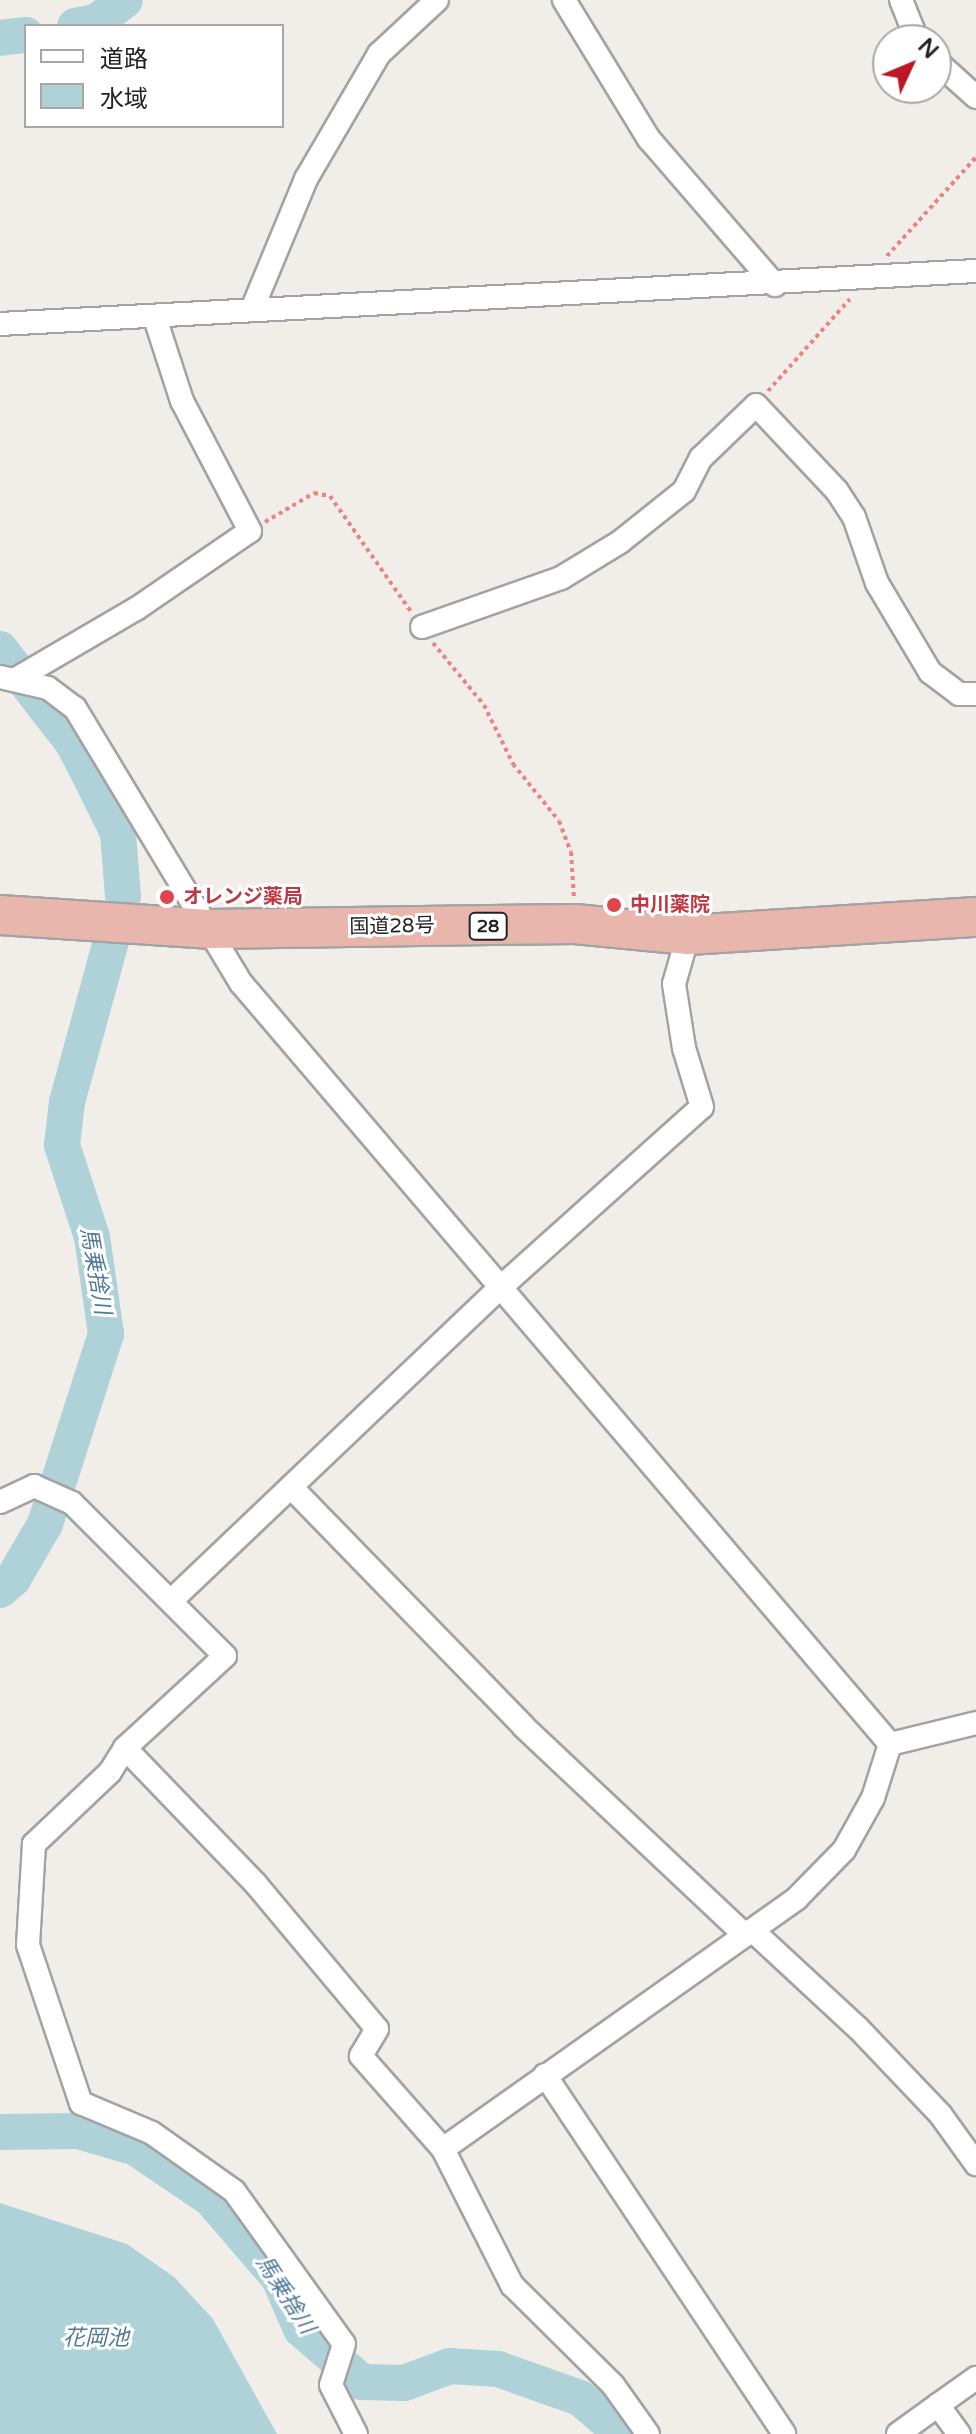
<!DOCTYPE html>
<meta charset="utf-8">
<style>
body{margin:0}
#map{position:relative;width:976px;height:2434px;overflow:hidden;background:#f1eeea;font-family:"Varela Round","Noto Sans JP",sans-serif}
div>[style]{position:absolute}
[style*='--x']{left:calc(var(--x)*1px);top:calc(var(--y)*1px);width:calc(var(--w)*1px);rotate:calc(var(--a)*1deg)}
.water>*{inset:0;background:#afd2d9}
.river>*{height:36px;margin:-18px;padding:0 18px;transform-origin:18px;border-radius:18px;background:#afd2d9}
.path>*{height:4px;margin-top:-2px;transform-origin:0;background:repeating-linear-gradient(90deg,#eb8481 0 4px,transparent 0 8px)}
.roads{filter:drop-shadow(2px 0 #a3a3a3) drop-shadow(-2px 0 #a3a3a3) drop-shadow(0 2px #a3a3a3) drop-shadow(0 -2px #a3a3a3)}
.minor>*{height:22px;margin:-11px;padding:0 11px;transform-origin:11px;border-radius:11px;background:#fff}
.trunk>*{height:38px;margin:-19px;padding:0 19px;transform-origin:19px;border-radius:19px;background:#e8b6ac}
.dots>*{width:22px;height:22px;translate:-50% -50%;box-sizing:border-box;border:4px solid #fff;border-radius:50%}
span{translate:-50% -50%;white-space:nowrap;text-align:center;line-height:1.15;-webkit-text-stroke:6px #fff;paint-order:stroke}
.shield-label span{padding:2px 6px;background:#fff;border:2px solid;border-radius:6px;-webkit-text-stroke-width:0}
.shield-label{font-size:18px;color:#222;font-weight:700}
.health-label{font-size:20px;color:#be3a42;font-weight:700}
.left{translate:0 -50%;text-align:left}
.street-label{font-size:20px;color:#222}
.water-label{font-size:22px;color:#517998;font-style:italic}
.legend{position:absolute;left:24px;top:24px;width:260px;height:104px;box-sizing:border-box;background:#fff;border:2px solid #a7a7a7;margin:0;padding:10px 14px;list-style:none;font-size:24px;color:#222}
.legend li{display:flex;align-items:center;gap:16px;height:40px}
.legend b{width:40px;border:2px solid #a7a7a7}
.north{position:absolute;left:872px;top:24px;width:80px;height:80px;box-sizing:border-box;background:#fff;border:2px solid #a7a7a7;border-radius:50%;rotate:46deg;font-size:22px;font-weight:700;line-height:32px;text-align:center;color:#222}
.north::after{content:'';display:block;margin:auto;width:28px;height:36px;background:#bc1823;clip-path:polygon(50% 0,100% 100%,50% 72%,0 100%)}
</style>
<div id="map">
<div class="water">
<div style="clip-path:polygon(0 2203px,127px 2244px,174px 2277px,213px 2319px,277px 2434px,0 2434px)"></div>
</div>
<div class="river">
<div style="--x:75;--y:26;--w:21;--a:-11"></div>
<div style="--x:96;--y:22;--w:36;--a:-37"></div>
<div style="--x:0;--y:38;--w:26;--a:-7"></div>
<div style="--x:0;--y:649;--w:119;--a:52.2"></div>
<div style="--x:73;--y:743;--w:44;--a:62.9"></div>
<div style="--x:93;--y:782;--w:57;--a:63.9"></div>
<div style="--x:118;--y:833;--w:64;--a:85.5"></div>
<div style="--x:0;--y:1590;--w:17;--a:-40"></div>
<div style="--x:13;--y:1579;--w:64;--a:-59.8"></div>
<div style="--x:45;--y:1524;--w:200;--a:-72.2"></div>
<div style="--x:106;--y:1334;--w:98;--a:-98.2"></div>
<div style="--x:92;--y:1237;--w:97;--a:-108.1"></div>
<div style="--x:62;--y:1145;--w:43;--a:-83.4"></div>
<div style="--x:67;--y:1102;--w:170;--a:-74.7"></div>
<div style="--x:0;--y:2132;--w:78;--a:-0.7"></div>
<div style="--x:78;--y:2131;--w:60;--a:16.3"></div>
<div style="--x:136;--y:2148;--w:91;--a:34.2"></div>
<div style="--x:211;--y:2199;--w:104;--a:49.3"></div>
<div style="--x:279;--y:2278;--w:56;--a:66.7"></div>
<div style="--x:301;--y:2329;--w:81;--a:41"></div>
<div style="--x:362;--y:2382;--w:42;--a:1.4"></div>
<div style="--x:404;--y:2383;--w:49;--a:-20.3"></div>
<div style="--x:450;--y:2366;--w:48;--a:3.6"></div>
<div style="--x:498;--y:2369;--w:87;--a:19.5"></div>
<div style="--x:580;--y:2398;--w:55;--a:40.6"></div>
</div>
<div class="path">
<div style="--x:887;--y:256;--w:133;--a:-48"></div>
<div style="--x:768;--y:391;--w:123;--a:-48.3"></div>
<div style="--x:265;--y:522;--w:57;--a:-30.6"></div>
<div style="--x:314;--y:493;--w:16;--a:11"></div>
<div style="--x:330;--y:496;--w:143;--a:55"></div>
<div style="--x:433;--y:643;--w:80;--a:50.6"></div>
<div style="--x:484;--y:705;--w:66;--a:63.8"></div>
<div style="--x:513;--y:764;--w:73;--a:51.1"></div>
<div style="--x:559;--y:821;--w:33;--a:69"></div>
<div style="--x:571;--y:852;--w:46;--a:86.3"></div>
</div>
<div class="roads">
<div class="minor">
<div style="--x:564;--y:0;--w:163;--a:58.6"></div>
<div style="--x:649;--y:139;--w:193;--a:49.2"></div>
<div style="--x:901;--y:0;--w:43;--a:68.2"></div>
<div style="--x:936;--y:61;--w:54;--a:42"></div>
<div style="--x:253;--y:307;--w:139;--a:-67.5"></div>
<div style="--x:306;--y:179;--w:145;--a:-59.7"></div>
<div style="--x:379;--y:54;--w:79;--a:-43"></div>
<div style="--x:0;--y:324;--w:977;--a:-3.11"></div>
<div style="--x:422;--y:627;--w:147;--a:-19.4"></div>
<div style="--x:561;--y:578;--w:69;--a:-31.4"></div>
<div style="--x:620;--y:542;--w:82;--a:-38.6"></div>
<div style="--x:684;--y:491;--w:37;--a:-63"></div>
<div style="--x:701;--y:458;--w:76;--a:-43.9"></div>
<div style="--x:756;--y:405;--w:118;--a:46.7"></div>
<div style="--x:837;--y:491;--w:31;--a:57"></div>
<div style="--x:854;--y:517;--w:70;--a:70.8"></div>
<div style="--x:877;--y:583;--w:104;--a:59.2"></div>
<div style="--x:930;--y:672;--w:36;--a:37"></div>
<div style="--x:959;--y:694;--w:17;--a:0"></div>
<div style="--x:0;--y:677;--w:49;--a:12.9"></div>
<div style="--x:48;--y:688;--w:34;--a:37"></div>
<div style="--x:75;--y:708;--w:321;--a:58.9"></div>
<div style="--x:241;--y:983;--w:1000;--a:49.54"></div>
<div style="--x:16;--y:679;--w:139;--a:-30.3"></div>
<div style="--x:136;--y:609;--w:138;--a:-34.4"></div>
<div style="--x:250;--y:531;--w:147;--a:-117.6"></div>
<div style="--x:182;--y:401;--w:87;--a:-108"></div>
<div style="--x:291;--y:1487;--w:334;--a:45.8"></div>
<div style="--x:524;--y:1727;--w:303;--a:43.3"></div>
<div style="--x:0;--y:1502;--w:38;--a:-25"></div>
<div style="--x:34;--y:1486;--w:42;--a:24.1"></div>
<div style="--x:72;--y:1503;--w:216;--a:45"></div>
<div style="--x:225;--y:1656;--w:136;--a:137.4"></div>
<div style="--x:125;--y:1748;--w:28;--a:122"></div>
<div style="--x:110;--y:1772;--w:105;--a:136.5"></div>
<div style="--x:34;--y:1844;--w:101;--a:93.4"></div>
<div style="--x:28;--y:1945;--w:167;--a:71.5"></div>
<div style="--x:81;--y:2103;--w:77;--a:22.9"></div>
<div style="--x:152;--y:2133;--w:100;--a:35.3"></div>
<div style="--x:234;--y:2191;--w:188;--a:54.3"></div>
<div style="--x:344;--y:2344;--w:43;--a:107.6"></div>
<div style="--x:331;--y:2385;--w:55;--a:63"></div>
<div style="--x:172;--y:1600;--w:453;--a:-43.6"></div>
<div style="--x:500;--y:1288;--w:271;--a:-41.9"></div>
<div style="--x:702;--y:1107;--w:62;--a:-107"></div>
<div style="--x:684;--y:1048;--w:65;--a:-98.9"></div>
<div style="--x:674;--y:984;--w:51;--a:-74.1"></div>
<div style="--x:890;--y:1744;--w:89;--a:-13.7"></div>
<div style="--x:125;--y:1748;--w:187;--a:46.1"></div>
<div style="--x:255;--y:1883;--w:190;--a:50.1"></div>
<div style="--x:377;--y:2029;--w:31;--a:121"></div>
<div style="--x:361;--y:2056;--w:124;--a:48.6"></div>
<div style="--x:443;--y:2149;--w:153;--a:63.1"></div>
<div style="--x:512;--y:2285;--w:142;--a:44.7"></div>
<div style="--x:613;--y:2385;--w:60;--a:54.5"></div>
<div style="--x:752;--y:1930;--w:144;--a:42.8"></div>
<div style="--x:858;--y:2028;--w:119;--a:46.4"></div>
<div style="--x:940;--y:2114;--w:62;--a:54.2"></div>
<div style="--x:545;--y:2075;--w:431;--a:56.3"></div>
<div style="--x:443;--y:2149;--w:434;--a:-35.3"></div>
<div style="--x:797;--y:1898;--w:67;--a:-45.6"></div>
<div style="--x:844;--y:1850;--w:60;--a:-60.9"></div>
<div style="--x:873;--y:1798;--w:57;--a:-72.5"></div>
<div style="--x:898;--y:2434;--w:49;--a:-35.9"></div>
<div style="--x:959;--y:2434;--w:36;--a:-126"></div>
<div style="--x:938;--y:2405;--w:47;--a:-35.4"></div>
</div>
<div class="trunk">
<div style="--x:0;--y:915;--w:209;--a:3.8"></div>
<div style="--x:209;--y:929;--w:366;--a:-0.8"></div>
<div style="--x:575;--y:924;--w:114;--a:5.6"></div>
<div style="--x:688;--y:935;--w:289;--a:-3.6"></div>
</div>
</div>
<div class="dots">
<div style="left:167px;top:897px;background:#e0444e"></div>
<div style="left:614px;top:905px;background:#e0444e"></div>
</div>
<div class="shield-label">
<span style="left:488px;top:926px">28</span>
</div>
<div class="health-label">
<span class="left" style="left:183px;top:897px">オレンジ薬局</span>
<span class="left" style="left:630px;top:905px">中川薬院</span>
</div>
<div class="street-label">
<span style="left:392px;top:927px;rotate:-1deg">国道28号</span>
</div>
<div class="water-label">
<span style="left:95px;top:1271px;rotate:80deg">馬乗捨川</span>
<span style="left:285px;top:2295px;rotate:57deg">馬乗捨川</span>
<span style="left:96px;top:2339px">花岡池</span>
</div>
<ul class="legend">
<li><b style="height:10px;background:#fff"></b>道路</li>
<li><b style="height:22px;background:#afd2d9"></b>水域</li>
</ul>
<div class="north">N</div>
</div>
